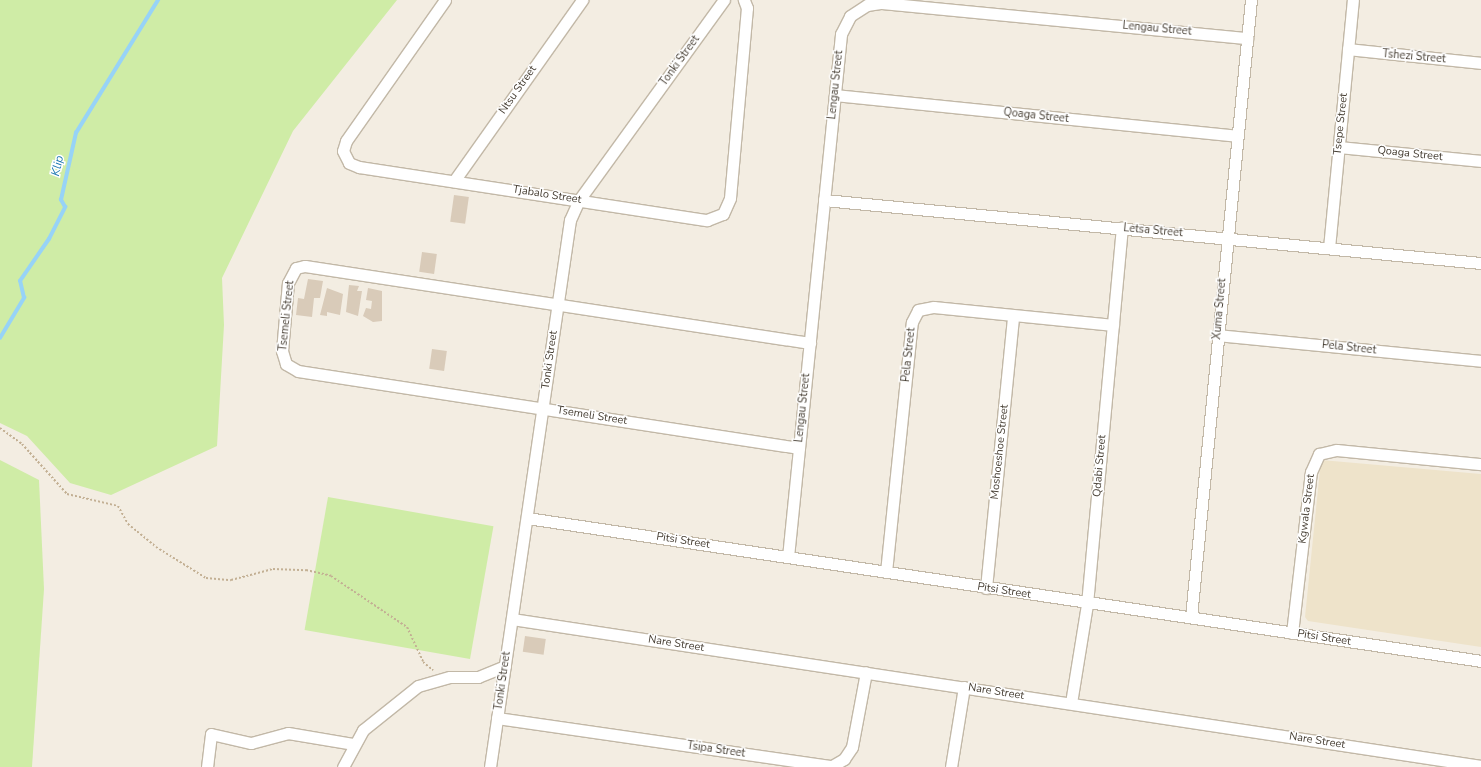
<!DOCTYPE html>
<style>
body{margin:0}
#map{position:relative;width:1481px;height:767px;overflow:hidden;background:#f3ede2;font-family:"Nunito Sans",sans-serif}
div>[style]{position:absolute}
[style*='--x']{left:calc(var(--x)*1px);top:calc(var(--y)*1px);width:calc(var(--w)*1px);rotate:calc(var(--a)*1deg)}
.education>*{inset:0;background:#eee3ca}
.green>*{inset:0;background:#cfeca6;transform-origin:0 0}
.stream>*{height:3.5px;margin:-1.75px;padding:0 1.75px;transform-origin:1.75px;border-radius:1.75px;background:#97d3f7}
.building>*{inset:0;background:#d9cbb9;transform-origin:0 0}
.path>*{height:2px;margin-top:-1px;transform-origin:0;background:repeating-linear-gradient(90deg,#c3b094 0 2px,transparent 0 4px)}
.roads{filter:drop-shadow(1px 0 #c2b8a7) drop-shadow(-1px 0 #c2b8a7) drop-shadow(0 1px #c2b8a7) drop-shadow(0 -1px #c2b8a7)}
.street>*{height:11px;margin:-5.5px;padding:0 5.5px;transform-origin:5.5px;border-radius:5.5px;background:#fff}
span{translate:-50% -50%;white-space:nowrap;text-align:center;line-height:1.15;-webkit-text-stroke:3px #fff;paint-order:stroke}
.street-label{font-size:11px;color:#453d32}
.water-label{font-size:12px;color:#207ab2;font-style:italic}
</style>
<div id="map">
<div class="education">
<div style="clip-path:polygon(1321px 460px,1481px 474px,1481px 647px,1308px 621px,1305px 617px)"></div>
</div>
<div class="green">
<div style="clip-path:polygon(0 0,397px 0,293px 131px,222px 278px,224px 325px,217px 446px,111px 495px,70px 483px,27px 436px,0 423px)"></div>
<div style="clip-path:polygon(0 460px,39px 480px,44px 589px,32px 767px,0 767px)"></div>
<div style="left:328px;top:497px;width:168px;height:135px;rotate:10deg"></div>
</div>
<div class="stream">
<div style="--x:0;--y:338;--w:47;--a:-59"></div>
<div style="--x:24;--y:298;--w:17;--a:-103"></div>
<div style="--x:20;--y:281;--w:51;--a:-55.4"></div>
<div style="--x:49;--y:239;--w:36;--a:-63"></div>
<div style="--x:65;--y:207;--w:8;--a:-120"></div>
<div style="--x:61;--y:200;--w:69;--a:-77.4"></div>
<div style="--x:76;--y:133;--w:156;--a:-58.3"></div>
</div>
<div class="building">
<div style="left:454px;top:195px;width:15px;height:27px;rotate:8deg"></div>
<div style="left:422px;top:252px;width:15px;height:20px;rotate:8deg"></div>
<div style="clip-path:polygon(308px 279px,323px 281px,320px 298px,314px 298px,312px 317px,296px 315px,298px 298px,304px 299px)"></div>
<div style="clip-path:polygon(349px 285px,359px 286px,357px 291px,362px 291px,358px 316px,346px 312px)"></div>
<div style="clip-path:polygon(327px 288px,343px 294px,340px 315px,327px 312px,327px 316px,320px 315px)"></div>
<div style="clip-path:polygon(368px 288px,382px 291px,382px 321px,373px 322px,363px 316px,366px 308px,371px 309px,372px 301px,366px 300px)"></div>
<div style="left:432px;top:349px;width:15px;height:20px;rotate:8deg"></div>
<div style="left:525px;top:636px;width:21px;height:16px;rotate:8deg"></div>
</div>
<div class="path">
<div style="--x:0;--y:428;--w:27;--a:36"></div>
<div style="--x:22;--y:444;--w:67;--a:48"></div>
<div style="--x:67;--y:494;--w:52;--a:13.2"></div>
<div style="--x:118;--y:506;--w:21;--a:61"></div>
<div style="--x:128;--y:524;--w:36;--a:39"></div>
<div style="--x:156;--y:547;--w:59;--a:31.8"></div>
<div style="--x:206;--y:578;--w:25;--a:5"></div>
<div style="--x:231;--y:580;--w:43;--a:-14.7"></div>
<div style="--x:273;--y:569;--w:33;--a:2"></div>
<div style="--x:306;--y:570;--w:26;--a:13"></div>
<div style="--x:331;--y:576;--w:92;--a:33.9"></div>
<div style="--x:407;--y:627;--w:38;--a:65"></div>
<div style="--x:423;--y:662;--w:13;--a:39"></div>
</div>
<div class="roads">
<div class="street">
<div style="--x:445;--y:0;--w:172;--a:125.1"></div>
<div style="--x:346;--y:141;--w:10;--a:107"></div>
<div style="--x:343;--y:151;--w:13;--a:63"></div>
<div style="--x:349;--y:163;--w:11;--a:22"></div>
<div style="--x:359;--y:167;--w:352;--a:8.7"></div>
<div style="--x:707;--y:220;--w:17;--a:-21"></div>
<div style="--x:723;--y:214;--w:17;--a:-66"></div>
<div style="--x:730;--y:198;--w:191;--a:-84.9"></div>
<div style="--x:747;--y:8;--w:9;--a:-111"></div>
<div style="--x:1348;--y:49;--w:134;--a:6"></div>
<div style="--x:835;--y:95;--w:403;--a:5.8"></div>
<div style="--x:1339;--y:147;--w:143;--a:5.6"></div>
<div style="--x:454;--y:181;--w:222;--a:-54.7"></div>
<div style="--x:824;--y:200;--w:660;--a:5.48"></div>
<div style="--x:1329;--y:248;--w:249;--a:-84.5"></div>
<div style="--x:1217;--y:335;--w:265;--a:5.6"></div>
<div style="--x:799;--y:448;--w:507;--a:-171.26"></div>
<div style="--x:298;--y:371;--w:14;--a:-150"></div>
<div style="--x:286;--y:364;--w:14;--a:-107"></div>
<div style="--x:282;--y:351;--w:68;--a:-85"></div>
<div style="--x:288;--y:283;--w:17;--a:-62"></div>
<div style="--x:296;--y:268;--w:9;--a:-13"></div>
<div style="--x:305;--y:266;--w:511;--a:8.67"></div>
<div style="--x:527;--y:518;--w:965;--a:8.52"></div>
<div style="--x:788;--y:557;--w:526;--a:-84.21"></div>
<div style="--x:841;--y:34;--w:20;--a:-63"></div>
<div style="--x:850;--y:16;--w:20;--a:-33"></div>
<div style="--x:867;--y:5;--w:15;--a:-8"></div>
<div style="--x:882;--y:3;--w:367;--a:5.5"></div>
<div style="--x:886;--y:572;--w:251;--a:-84.1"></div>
<div style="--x:912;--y:322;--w:13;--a:-63"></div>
<div style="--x:918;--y:310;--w:16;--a:-11"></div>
<div style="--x:934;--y:307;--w:180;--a:5.7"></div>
<div style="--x:986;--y:588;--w:273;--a:-84.3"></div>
<div style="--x:1191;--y:617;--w:620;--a:-84.45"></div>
<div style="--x:512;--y:619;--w:980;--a:8.63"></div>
<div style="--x:1292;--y:633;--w:162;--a:-83.3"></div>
<div style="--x:1311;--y:472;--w:20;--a:-66"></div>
<div style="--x:1319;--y:454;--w:18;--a:-13"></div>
<div style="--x:1337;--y:450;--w:145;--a:5.6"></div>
<div style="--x:1071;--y:703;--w:100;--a:-80.8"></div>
<div style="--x:1087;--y:604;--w:378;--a:-84.7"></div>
<div style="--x:497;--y:718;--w:338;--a:8.2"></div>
<div style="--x:832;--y:766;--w:14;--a:-30"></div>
<div style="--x:844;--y:759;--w:14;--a:-56"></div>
<div style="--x:852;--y:747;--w:76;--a:-79.4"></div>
<div style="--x:207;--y:767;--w:33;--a:-83"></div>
<div style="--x:211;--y:734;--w:41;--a:12.7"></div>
<div style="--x:251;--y:743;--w:38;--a:-15"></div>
<div style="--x:288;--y:733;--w:67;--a:9.5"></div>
<div style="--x:343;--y:767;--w:42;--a:-61.6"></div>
<div style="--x:363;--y:730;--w:70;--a:-38.7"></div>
<div style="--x:418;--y:686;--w:33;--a:-16"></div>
<div style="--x:450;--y:677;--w:28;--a:0"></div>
<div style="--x:478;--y:677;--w:29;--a:-22"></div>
<div style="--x:490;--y:767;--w:553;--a:-81.68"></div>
<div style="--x:570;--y:220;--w:22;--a:-66"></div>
<div style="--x:579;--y:200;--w:247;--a:-54.1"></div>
<div style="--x:951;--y:767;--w:81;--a:-80.8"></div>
</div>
</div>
<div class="street-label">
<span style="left:1157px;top:29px;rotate:5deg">Lengau Street</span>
<span style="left:1414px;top:57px;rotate:5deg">Tshezi Street</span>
<span style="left:680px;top:61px;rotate:-54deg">Tonki Street</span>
<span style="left:836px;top:85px;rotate:-84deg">Lengau Street</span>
<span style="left:518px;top:90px;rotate:-55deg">Ntsu Street</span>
<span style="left:1036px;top:116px;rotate:6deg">Qoaga Street</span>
<span style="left:1341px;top:124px;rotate:-84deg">Tsepe Street</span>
<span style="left:1410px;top:154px;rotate:6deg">Qoaga Street</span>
<span style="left:547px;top:195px;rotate:9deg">Tjabalo Street</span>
<span style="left:1153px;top:231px;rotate:5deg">Letsa Street</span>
<span style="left:1220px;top:309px;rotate:-85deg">Xuma Street</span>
<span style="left:287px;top:316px;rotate:-84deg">Tsemeli Street</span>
<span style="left:1349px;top:348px;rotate:6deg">Pela Street</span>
<span style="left:909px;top:355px;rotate:-84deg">Pela Street</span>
<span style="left:550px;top:360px;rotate:-82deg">Tonki Street</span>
<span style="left:803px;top:408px;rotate:-84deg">Lengau Street</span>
<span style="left:592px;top:416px;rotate:9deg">Tsemeli Street</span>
<span style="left:1000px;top:452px;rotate:-84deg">Moshoeshoe Street</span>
<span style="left:1100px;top:466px;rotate:-85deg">Qdabi Street</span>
<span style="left:1307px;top:509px;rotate:-83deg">Kgwala Street</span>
<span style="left:683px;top:541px;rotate:9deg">Pitsi Street</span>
<span style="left:1004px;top:591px;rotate:9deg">Pitsi Street</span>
<span style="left:1324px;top:638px;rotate:9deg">Pitsi Street</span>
<span style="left:676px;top:644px;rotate:9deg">Nare Street</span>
<span style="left:503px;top:681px;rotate:-82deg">Tonki Street</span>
<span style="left:996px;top:692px;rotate:9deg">Nare Street</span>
<span style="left:1317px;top:741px;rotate:9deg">Nare Street</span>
<span style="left:716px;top:750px;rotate:8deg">Tsipa Street</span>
</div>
<div class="water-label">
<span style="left:58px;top:166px;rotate:-78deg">Klip</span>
</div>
</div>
